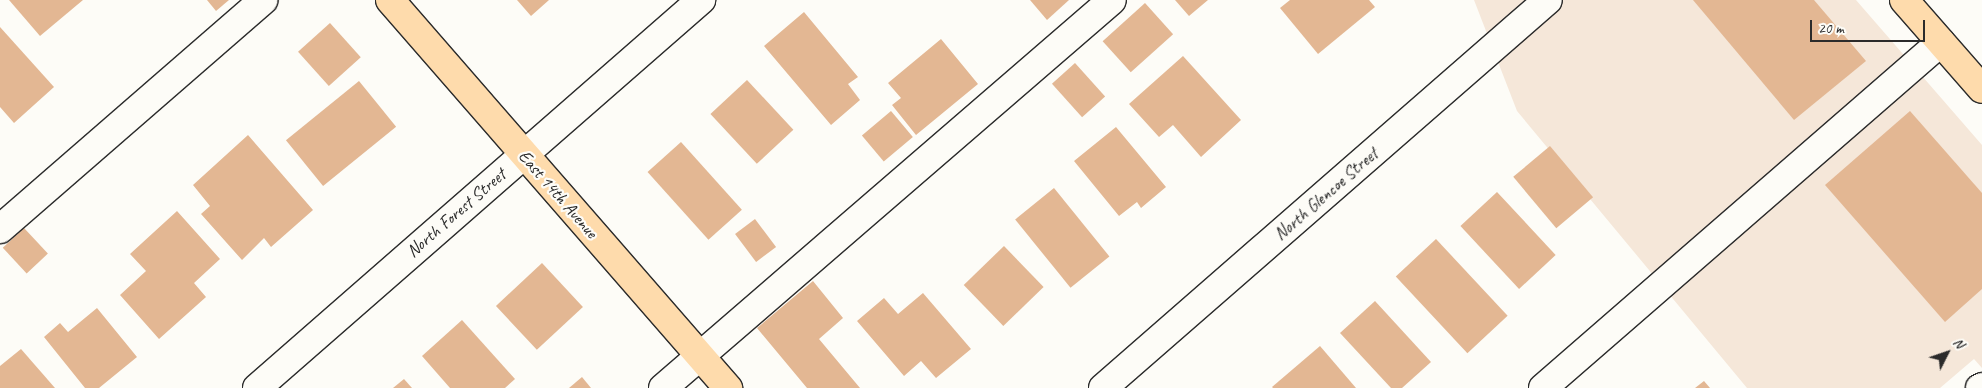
<!DOCTYPE html>
<style>
body{margin:0}
#map{position:relative;width:1982px;height:388px;overflow:hidden;background:#fdfcf7;font-family:Caveat,sans-serif}
div>[style]{position:absolute}
[style*='--x']{left:calc(var(--x)*1px);top:calc(var(--y)*1px);width:calc(var(--w)*1px);rotate:calc(var(--a)*1deg)}
.built>*{inset:0;background:#f5e7d9}
.building>*{inset:0;background:#e3b793;transform-origin:0 0}
.roads{filter:drop-shadow(1px 0 #2b2b2b) drop-shadow(-1px 0 #2b2b2b) drop-shadow(0 1px #2b2b2b) drop-shadow(0 -1px #2b2b2b)}
.minor>*{height:28px;margin:-14px;padding:0 14px;transform-origin:14px;border-radius:14px;background:#fdfcf7}
.major>*{height:28px;margin:-14px;padding:0 14px;transform-origin:14px;border-radius:14px;background:#fedbac}
span{translate:-50% -50%;white-space:nowrap;text-align:center;line-height:1.15;-webkit-text-stroke:4.5px #fdfcf7;paint-order:stroke}
.street-label{font-size:18px;color:#2b2b2b}
.north{position:absolute;left:1922px;top:328px;width:50px;height:50px;-webkit-text-stroke:4px #fdfcf7;paint-order:stroke;rotate:49deg;font-size:14px;font-weight:700;line-height:20px;text-align:center;color:#2b2b2b}
.north::after{content:'';display:block;margin:auto;width:18px;height:22px;background:#2b2b2b;clip-path:polygon(50% 0,100% 100%,50% 72%,0 100%)}
.scale{position:absolute;left:1810px;top:20px;width:115px;height:22px;box-sizing:border-box;border:2px solid #2b2b2b;border-top:0;padding-left:6px;font-size:15px;line-height:18px;white-space:nowrap;color:#2b2b2b;-webkit-text-stroke:4px #fdfcf7;paint-order:stroke}
</style>
<div id="map">
<div class="built">
<div style="clip-path:polygon(1474px 0,1856px 0,1982px 145px,1982px 368px,1974px 359px,1940px 388px,1747px 388px,1517px 111px)"></div>
</div>
<div class="building">
<div style="clip-path:polygon(9px 0,83px 0,40px 36px)"></div>
<div style="clip-path:polygon(207px 0,229px 0,216px 11px)"></div>
<div style="clip-path:polygon(517px 0,549px 0,531px 16px)"></div>
<div style="clip-path:polygon(1030px 0,1069px 0,1047px 20px)"></div>
<div style="clip-path:polygon(1175px 0,1208px 0,1189px 16px)"></div>
<div style="clip-path:polygon(1290px 0,1369px 0,1375px 7px,1318px 54px,1280px 8px)"></div>
<div style="clip-path:polygon(1693px 0,1814px 0,1866px 61px,1794px 120px)"></div>
<div style="left:1145px;top:3px;width:42px;height:57px;rotate:48deg"></div>
<div style="clip-path:polygon(804px 12px,858px 77px,848px 84px,860px 100px,831px 125px,764px 46px)"></div>
<div style="left:330px;top:23px;width:46px;height:43px;rotate:48deg"></div>
<div style="clip-path:polygon(0 27px,54px 87px,14px 123px,0 107px)"></div>
<div style="clip-path:polygon(941px 39px,978px 84px,916px 135px,892px 105px,901px 98px,888px 83px)"></div>
<div style="clip-path:polygon(1183px 56px,1241px 120px,1201px 157px,1173px 125px,1159px 137px,1129px 104px)"></div>
<div style="left:1075px;top:63px;width:45px;height:31px;rotate:48deg"></div>
<div style="left:747px;top:80px;width:68px;height:50px;rotate:47deg"></div>
<div style="left:359px;top:81px;width:59px;height:94px;rotate:51deg"></div>
<div style="left:891px;top:111px;width:34px;height:38px;rotate:50deg"></div>
<div style="clip-path:polygon(1910px 111px,1982px 193px,1982px 289px,1945px 322px,1825px 185px)"></div>
<div style="clip-path:polygon(1116px 127px,1166px 187px,1141px 208px,1137px 202px,1119px 216px,1074px 161px)"></div>
<div style="clip-path:polygon(248px 135px,313px 210px,271px 247px,264px 238px,242px 260px,201px 214px,210px 206px,193px 185px)"></div>
<div style="left:681px;top:142px;width:91px;height:45px;rotate:48deg"></div>
<div style="left:1550px;top:146px;width:67px;height:48px;rotate:50deg"></div>
<div style="left:1054px;top:188px;width:88px;height:50px;rotate:51deg"></div>
<div style="left:1497px;top:192px;width:86px;height:50px;rotate:47deg"></div>
<div style="clip-path:polygon(177px 211px,220px 259px,194px 283px,206px 297px,159px 339px,120px 295px,146px 271px,130px 254px)"></div>
<div style="left:755px;top:219px;width:35px;height:25px;rotate:53deg"></div>
<div style="left:24px;top:228px;width:35px;height:29px;rotate:47deg"></div>
<div style="left:1436px;top:239px;width:105px;height:55px;rotate:47deg"></div>
<div style="left:1004px;top:246px;width:57px;height:56px;rotate:46deg"></div>
<div style="left:542px;top:263px;width:60px;height:63px;rotate:47deg"></div>
<div style="clip-path:polygon(813px 281px,843px 318px,819px 339px,860px 388px,807px 388px,757px 328px)"></div>
<div style="clip-path:polygon(923px 293px,971px 349px,936px 378px,921px 361px,904px 376px,857px 321px,884px 298px,898px 314px)"></div>
<div style="clip-path:polygon(1375px 301px,1431px 362px,1402px 388px,1391px 388px,1340px 333px)"></div>
<div style="clip-path:polygon(97px 308px,137px 357px,99px 388px,85px 388px,44px 337px,60px 323px,68px 332px)"></div>
<div style="clip-path:polygon(462px 320px,515px 379px,505px 388px,450px 388px,422px 356px)"></div>
<div style="clip-path:polygon(1320px 346px,1356px 388px,1273px 388px,1272px 387px)"></div>
<div style="clip-path:polygon(21px 349px,55px 388px,0 388px,0 366px)"></div>
<div style="clip-path:polygon(582px 377px,591px 388px,569px 388px)"></div>
<div style="clip-path:polygon(404px 379px,412px 388px,393px 388px)"></div>
<div style="clip-path:polygon(1704px 381px,1710px 388px,1695px 388px)"></div>
</div>
<div class="roads">
<div class="minor">
<div style="--x:0;--y:229;--w:349;--a:-41"></div>
<div style="--x:257;--y:388;--w:590;--a:-41.15"></div>
<div style="--x:663;--y:388;--w:593;--a:-40.83"></div>
<div style="--x:1103;--y:388;--w:590;--a:-41.09"></div>
<div style="--x:1543;--y:388;--w:527;--a:-41"></div>
<div style="--x:1980;--y:388;--w:2;--a:-27"></div>
</div>
<div class="major">
<div style="--x:390;--y:0;--w:515;--a:48.94"></div>
<div style="--x:1904;--y:0;--w:118;--a:48.8"></div>
</div>
</div>
<div class="street-label">
<span style="left:558px;top:194px;rotate:49deg">East 14th Avenue</span>
<span style="left:1326px;top:194px;rotate:-41deg">North Glencoe Street</span>
<span style="left:456px;top:213px;rotate:-41deg">North Forest Street</span>
</div>
<div class="north">N</div>
<div class="scale">20 m</div>
</div>
